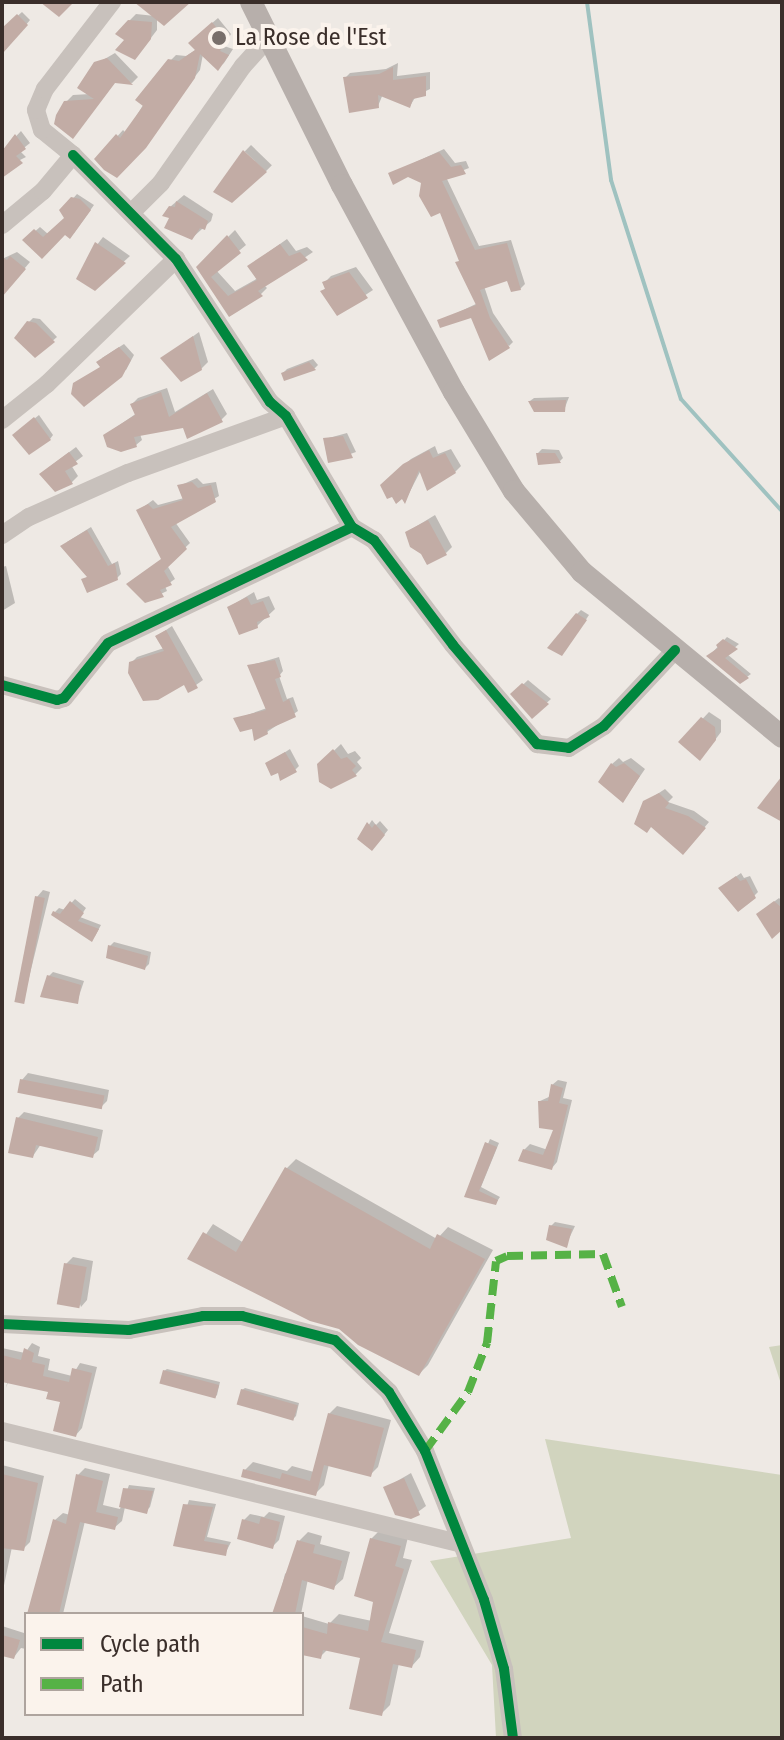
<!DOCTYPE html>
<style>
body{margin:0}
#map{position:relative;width:784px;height:1740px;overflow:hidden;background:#eee9e4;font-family:"Fira Sans Condensed",sans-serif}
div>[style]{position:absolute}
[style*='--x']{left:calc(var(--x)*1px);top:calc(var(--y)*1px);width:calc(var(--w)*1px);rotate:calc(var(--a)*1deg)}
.green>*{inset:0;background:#d1d4be}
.shadow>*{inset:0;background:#0003;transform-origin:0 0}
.stream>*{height:4px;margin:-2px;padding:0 2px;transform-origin:2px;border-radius:2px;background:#9fc2c0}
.building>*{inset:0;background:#c2aca5;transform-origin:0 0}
.minor>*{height:18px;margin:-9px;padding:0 9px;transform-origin:9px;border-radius:9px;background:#c8c1bc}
.major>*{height:22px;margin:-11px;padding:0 11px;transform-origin:11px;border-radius:11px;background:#b7afab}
.quiet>*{height:8px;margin-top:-4px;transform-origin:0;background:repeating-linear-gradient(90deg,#56b246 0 16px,transparent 0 24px)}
.cycleway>*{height:10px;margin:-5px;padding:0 5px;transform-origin:5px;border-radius:5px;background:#00873e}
.dots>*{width:22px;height:22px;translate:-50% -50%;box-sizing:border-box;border:4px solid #fbf3ec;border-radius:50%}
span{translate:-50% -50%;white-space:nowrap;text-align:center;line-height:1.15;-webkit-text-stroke:8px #fbf3ec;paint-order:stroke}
.poi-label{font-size:24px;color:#3a2e2a}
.left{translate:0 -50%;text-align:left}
.frame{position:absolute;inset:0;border:4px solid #3a2e2a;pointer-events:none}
.legend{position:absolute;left:24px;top:1612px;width:280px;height:104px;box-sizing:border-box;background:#fbf3ec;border:2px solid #aea49e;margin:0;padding:10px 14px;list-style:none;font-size:24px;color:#3a2e2a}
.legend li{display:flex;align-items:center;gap:16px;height:40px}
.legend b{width:40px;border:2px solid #aea49e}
</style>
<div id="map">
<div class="green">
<div style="clip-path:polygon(782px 1345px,782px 1387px,769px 1347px)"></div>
<div style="clip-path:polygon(545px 1439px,782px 1475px,782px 1738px,496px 1738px,492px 1665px,430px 1561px,571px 1538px)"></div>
</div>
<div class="shadow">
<div style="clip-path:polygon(139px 2px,188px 2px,157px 18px,157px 30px,141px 51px,127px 40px,129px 21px,136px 14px,155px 16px)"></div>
<div style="clip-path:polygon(22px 12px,30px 20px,2px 54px,2px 30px)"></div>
<div style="clip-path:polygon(218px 18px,231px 34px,224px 46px,233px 49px,224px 63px,218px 68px,203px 54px,200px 70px,123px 170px,97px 159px,123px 130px,126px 133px,170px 61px,176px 55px,186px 56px,197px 49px,196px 37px)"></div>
<div style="clip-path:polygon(115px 53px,138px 77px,132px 83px,116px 81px,79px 130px,66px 102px,73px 95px,90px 94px,96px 64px)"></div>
<div style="clip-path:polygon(398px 63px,397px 76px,430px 72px,430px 89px,416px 96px,410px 106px,383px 94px,378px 106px,345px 78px,350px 73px,386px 69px)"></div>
<div style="clip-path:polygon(21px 131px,30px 143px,20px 151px,26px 157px,2px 169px,2px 151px)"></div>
<div style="left:251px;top:145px;width:29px;height:9px;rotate:44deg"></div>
<div style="clip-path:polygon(444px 149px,455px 163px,466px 161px,469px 168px,446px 177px,479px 246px,511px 240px,525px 284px,520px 289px,508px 278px,484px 286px,493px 313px,513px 342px,509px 346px,472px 316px,440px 321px,478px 303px,441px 210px,423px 182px,408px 175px,390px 174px)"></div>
<div style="clip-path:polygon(77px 194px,94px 205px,74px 233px,65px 233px,42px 256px,25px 240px,40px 227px,48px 234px,66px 218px,62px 211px)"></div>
<div style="clip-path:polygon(184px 195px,213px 214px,211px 221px,192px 238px,172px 217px,170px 207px)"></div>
<div style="clip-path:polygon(235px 230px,246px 245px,216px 270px,235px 291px,258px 278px,249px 266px,287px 239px,296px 251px,307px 247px,313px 252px,264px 285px,267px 288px,261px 294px,229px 314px,198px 267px)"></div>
<div style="clip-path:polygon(103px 237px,130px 256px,95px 288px,87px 258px)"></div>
<div style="clip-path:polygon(17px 252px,30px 262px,2px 295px,2px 259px)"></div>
<div style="clip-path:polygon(356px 267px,373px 290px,338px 313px,322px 291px,326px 288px,324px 283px,331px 276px)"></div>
<div style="clip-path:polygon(33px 318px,40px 319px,57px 337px,36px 355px,29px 322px)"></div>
<div style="clip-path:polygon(199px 332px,208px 362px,201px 369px,163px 358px)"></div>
<div style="clip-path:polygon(124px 344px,134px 355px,126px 370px,102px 366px,102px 358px)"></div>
<div style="clip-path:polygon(313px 359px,318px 365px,315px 368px,285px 379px,283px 373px,287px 369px)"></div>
<div style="clip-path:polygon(167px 388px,175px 412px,213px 389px,227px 414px,221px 420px,140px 434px,142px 440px,136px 445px,105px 435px,137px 413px,132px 404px,138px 398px)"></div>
<div style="clip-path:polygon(569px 397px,564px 410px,530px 401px,534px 398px)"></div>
<div style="clip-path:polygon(39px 415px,53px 435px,50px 439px,19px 431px)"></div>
<div style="clip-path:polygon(347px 433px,356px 452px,330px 461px,325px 439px)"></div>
<div style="clip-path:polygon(435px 446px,438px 454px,451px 449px,461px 466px,455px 472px,428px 488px,421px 470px,405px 501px,383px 486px,411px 459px)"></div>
<div style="clip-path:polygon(76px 447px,83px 456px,71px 465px,78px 476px,71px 483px,48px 468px)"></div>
<div style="clip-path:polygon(542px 449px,559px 450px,563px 458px,560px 461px,538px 453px)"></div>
<div style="clip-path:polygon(197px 478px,203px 484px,216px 482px,219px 496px,175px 522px,190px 543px,167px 565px,175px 579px,165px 586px,167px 591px,146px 601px,163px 559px,138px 511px,153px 500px,158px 505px,184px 498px,179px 486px)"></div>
<div style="clip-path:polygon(435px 515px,452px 547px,446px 553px,407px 532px)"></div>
<div style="clip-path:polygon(91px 527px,112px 564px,118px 561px,121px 574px,117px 578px,84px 580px,89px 575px,67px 542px)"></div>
<div style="clip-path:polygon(6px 566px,15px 603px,2px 611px,2px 567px)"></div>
<div style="clip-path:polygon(254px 592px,257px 600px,269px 596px,275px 609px,257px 626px,229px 607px)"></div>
<div style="clip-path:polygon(581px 610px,589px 615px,566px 649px,577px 614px)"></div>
<div style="clip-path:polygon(172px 626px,203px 680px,189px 690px,184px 683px,131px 663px,137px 657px,164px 648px,157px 636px)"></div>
<div style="clip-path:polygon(727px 637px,739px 644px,727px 654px,751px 674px,740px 682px,709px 656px)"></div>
<div style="clip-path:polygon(279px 657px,283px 671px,279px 676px,287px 699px,293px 697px,298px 711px,267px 732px,236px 719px,267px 708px,249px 666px)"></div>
<div style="clip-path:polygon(528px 680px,551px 699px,532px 716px,513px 694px)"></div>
<div style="clip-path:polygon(709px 712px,721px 720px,721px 732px,706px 752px,681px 742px)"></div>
<div style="clip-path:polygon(341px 744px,348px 754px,355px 751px,361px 758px,357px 762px,362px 768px,355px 775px,319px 765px)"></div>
<div style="clip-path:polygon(290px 749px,299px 766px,295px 770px,279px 771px,268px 763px)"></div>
<div style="clip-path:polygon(619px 758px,623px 762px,631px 758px,645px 769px,623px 801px,612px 764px)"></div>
<div style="clip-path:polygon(665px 789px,673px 797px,668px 802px,694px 811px,709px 822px,688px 847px,645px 802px)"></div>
<div style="clip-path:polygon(372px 820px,376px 825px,380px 821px,388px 830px,376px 845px,360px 838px)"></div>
<div style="clip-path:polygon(741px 873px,744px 878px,750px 876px,758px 892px,754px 896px,724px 885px)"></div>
<div style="clip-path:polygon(43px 890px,50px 892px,25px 994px,19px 1001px,37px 897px)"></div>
<div style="clip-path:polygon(779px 898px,782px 901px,782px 928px,763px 910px)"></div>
<div style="clip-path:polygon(75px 899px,86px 908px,80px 917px,101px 925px,95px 936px,55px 912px,59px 908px,65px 910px)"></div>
<div style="clip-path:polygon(114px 942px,151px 952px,149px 964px,145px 968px,110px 946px)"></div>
<div style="clip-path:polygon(53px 972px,84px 981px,77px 1002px,49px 976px)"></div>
<div style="clip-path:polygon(28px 1073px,109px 1090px,107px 1101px,100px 1108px,22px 1080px)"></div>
<div style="clip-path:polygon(558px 1080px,567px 1082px,563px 1098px,572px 1100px,557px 1162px,552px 1168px,524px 1150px,530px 1144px,548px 1150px,555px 1129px,540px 1101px,551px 1096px,552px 1085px)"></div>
<div style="clip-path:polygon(24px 1112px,103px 1130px,99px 1150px,92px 1156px,41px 1144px,33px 1156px,18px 1118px)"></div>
<div style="clip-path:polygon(490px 1139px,499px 1143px,481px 1187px,500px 1197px,496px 1203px,467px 1195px)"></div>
<div style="clip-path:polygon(296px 1159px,437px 1239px,448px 1227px,493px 1250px,428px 1365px,419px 1374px,340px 1327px,190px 1258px,213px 1224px,244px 1243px,287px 1168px)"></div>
<div style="clip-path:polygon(555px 1222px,575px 1226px,566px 1245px,551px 1226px)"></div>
<div style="clip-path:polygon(73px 1257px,93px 1261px,87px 1300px,81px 1307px,66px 1264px)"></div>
<div style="clip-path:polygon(32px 1343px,40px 1347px,38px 1356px,50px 1359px,48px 1370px,72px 1376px,80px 1363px,97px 1367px,82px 1428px,76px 1435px,62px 1401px,50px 1391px,8px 1382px,6px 1388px,9px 1374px,6px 1373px,2px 1385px,2px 1348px,25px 1353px)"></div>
<div style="clip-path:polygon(167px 1369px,220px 1382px,217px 1395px,215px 1397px,164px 1371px)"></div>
<div style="clip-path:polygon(245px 1388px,299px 1403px,296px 1416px,294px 1418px,242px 1390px)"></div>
<div style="clip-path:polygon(337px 1406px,391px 1420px,378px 1467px,370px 1475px,329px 1464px,324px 1485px,316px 1493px,245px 1470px,253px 1462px,287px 1471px,292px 1466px,314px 1472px,329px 1414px)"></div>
<div style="clip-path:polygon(2px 1465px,44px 1476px,30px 1542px,23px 1549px,12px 1547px,2px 1595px)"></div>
<div style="clip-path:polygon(85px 1468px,110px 1474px,103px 1505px,120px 1509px,129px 1485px,155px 1488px,150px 1507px,146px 1511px,125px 1507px,122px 1521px,114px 1528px,85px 1521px,63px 1614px,29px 1614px,55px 1520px,63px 1513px,70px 1515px,78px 1475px)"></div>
<div style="clip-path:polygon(411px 1473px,426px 1506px,411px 1517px,385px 1488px)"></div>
<div style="clip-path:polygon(189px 1500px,216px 1504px,207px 1537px,231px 1542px,225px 1554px,175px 1544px)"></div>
<div style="clip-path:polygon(269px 1512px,285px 1516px,279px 1540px,272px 1547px,244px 1520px,250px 1514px,264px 1517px)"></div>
<div style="clip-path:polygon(380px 1530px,408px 1537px,403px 1558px,412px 1560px,389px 1633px,424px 1641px,420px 1657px,412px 1666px,399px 1663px,390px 1705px,381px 1714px,362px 1657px,328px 1649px,320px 1657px,304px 1653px,302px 1659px,302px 1616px,329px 1624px,339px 1614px,372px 1621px,376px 1601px,371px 1539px)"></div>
<div style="clip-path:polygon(308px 1532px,322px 1536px,320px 1544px,350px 1552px,343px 1579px,334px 1587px,308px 1579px,301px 1614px,275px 1614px,285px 1574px,292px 1567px,299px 1541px)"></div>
<div style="clip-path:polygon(26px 1625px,26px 1649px,21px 1648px,14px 1657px,2px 1653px,2px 1626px,24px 1633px)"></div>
</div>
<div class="stream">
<div style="--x:587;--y:2;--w:180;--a:82.3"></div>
<div style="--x:611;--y:180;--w:230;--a:72.3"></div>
<div style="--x:681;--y:399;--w:151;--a:48"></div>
</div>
<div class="building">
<div style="clip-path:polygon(40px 2px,74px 2px,59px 17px)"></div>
<div style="clip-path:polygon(134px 2px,191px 2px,164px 26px)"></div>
<div style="clip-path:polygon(17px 14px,28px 25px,2px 54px,2px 28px)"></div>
<div style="clip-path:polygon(128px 20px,152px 22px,151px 39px,135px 60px,115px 50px,124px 40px,115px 34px)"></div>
<div style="clip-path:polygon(212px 22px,227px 41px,220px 51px,229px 55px,218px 71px,200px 54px,195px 78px,146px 148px,117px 178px,104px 170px,94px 159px,116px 134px,120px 138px,143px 106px,135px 100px,168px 59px,179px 61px,195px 50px,188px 43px)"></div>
<div style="clip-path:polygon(107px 58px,133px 85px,115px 83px,73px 139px,54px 124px,56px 115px,64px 101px,94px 99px,77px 88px,94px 62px)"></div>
<div style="clip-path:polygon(393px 67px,393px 80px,426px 76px,426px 96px,413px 99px,410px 108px,378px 95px,379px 108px,349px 113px,343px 77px,379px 74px)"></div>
<div style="clip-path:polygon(15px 134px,26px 149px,16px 156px,23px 163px,2px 178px,2px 151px)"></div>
<div style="clip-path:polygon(243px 150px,267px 172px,232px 203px,213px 192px)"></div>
<div style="clip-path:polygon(439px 152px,451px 167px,461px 165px,466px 174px,442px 181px,475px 250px,507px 243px,521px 290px,511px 292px,507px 281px,480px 290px,490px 318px,510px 348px,489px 361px,471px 318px,440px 328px,437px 320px,476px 305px,455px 262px,459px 261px,440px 213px,431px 217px,419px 196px,421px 183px,408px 177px,393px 185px,388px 173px)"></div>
<div style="clip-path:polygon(71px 197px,80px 199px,91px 210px,70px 239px,65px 235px,42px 259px,22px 240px,34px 229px,43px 237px,64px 218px,59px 210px)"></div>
<div style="clip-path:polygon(176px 201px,208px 221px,205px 230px,200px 228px,192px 240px,164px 228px,169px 218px,162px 216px,169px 206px,175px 207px)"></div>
<div style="clip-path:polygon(227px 235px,241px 253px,211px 277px,228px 296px,257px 280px,247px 266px,280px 244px,289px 256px,300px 252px,308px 260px,258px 291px,263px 296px,229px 317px,196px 267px)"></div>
<div style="clip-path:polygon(95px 242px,126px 263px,95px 291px,76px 279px)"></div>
<div style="clip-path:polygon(10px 256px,26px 269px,2px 297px,2px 257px,7px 260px)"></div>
<div style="clip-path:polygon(349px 272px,368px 298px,337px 316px,320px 291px,325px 289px,322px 282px)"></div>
<div style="clip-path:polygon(27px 321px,36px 323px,55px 342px,35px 358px,14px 338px)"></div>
<div style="clip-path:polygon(193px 336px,202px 370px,181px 382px,160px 358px)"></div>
<div style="clip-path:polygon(119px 347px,131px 360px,122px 377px,84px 407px,71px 394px,73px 383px,100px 367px,96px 362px)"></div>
<div style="clip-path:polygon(309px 362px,316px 370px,284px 381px,281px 373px)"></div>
<div style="clip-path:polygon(161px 392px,169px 417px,207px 393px,223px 422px,187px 439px,183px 428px,134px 437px,137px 447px,121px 452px,107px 447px,103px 435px,135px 415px,130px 404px)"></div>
<div style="clip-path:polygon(566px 400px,565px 412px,534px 412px,528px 401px)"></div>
<div style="clip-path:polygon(34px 417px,51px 440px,29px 455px,12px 435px)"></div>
<div style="clip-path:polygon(343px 436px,353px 458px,328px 463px,323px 438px)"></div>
<div style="clip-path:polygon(429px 450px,433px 458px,445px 453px,456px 473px,427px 491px,419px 470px,405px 504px,402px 499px,396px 504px,392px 497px,387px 499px,380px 485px,403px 464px)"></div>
<div style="clip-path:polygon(69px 452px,78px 464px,65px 471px,73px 484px,55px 492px,39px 474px)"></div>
<div style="clip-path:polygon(536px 453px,555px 453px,561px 463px,538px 465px)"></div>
<div style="clip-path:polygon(192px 482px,198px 488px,211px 485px,216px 502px,171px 527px,187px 549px,164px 571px,172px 585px,160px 590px,164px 597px,145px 603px,126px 584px,161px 559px,136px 510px,148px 504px,153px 509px,183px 500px,177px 485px)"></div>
<div style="clip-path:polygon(428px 520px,447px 555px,427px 565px,421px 554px,410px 547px,405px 532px)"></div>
<div style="clip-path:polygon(87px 530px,108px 566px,115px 563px,118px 580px,87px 593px,81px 579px,87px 577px,60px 546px)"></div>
<div style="clip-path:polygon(247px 597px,251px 605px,263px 601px,270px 617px,257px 622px,258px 628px,239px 635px,227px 607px)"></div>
<div style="clip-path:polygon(576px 613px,587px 620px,562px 656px,547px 648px)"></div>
<div style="clip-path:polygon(166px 630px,198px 688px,188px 693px,184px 685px,158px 700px,143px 701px,128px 673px,129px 662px,164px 651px,155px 636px)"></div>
<div style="clip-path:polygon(723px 639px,738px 649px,725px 658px,749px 678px,740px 684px,706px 656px,718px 648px,716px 645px)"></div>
<div style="clip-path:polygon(275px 660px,281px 677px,275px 679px,283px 702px,289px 699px,296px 717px,267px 730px,268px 734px,254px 741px,252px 729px,240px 732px,233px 718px,266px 710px,247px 665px)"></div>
<div style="clip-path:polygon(522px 683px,549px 704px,532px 719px,510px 694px)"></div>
<div style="clip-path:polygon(701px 717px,715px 727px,716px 740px,700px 761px,678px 742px)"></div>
<div style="clip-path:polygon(333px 749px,341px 759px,347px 757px,356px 766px,352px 770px,357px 776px,331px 789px,319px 782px,317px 764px)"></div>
<div style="clip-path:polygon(285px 752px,297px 772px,280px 781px,278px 773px,271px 776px,265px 763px)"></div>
<div style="clip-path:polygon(611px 763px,616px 767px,624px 763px,640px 776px,623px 803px,598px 782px)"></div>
<div style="clip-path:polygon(782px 776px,782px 822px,757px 808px)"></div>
<div style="clip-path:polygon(659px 793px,669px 803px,665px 808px,688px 816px,706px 828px,683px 855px,651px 827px,647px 833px,634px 824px,643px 801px)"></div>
<div style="clip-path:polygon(367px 822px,372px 828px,375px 824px,385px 835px,372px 851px,357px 839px)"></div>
<div style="clip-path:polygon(736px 876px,740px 881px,746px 879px,756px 898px,738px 912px,718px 888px)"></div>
<div style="left:35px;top:896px;width:10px;height:108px;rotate:11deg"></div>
<div style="clip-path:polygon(70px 901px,84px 913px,78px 921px,99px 929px,92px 942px,51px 915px,53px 911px,60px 914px)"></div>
<div style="clip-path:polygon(774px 901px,782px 908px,782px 930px,772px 939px,756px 914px)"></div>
<div style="clip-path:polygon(108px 945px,148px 956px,145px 970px,106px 958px)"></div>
<div style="clip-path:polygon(47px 975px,81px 985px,78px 1004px,40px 997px)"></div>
<div style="left:20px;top:1079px;width:86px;height:14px;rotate:11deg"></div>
<div style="clip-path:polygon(551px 1084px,563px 1088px,559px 1103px,568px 1105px,552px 1170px,518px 1161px,523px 1149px,543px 1155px,553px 1130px,539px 1128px,538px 1101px,548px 1101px)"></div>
<div style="clip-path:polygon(16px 1117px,98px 1137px,93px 1158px,36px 1145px,33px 1158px,8px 1153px)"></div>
<div style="clip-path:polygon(485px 1142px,497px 1147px,479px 1191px,498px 1200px,496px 1205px,464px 1197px)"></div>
<div style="clip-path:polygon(285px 1167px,430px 1249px,437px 1234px,485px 1259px,419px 1376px,358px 1345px,339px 1329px,310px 1321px,187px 1259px,203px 1232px,236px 1252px)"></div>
<div style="clip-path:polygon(549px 1225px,572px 1229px,567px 1248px,546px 1240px)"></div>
<div style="left:64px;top:1263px;width:23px;height:42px;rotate:10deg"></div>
<div style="clip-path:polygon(24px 1348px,34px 1353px,32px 1362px,45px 1365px,43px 1376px,69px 1382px,72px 1368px,92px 1373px,76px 1437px,53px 1431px,60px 1402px,46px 1399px,48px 1392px,2px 1382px,2px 1355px,21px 1360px)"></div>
<div style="left:163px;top:1370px;width:58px;height:14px;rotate:15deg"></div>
<div style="left:241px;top:1389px;width:59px;height:16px;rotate:16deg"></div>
<div style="clip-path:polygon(328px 1413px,384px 1428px,371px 1477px,324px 1465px,316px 1496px,241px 1477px,243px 1469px,280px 1479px,282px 1473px,310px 1481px)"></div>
<div style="clip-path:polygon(2px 1474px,38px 1483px,24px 1551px,2px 1548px)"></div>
<div style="clip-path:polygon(76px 1474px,103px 1481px,96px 1512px,118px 1517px,115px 1530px,80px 1522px,59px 1614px,27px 1614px,53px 1519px,66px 1524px)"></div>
<div style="clip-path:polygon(404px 1478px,420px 1515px,411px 1519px,395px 1515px,383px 1487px)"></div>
<div style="clip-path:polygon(123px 1488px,153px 1491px,147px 1514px,119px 1507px)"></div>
<div style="clip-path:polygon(183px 1504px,213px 1507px,204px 1541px,228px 1545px,226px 1556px,173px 1546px)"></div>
<div style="clip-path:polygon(261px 1517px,280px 1522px,273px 1549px,237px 1539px,242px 1519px,259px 1524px)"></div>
<div style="clip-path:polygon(370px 1538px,401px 1546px,395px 1566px,404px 1569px,381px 1642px,416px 1650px,412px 1668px,393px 1664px,382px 1716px,349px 1709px,360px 1658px,323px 1650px,321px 1659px,302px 1655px,302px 1627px,327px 1634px,328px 1622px,368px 1631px,373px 1602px,354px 1596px)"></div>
<div style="clip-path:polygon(297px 1540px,315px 1545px,313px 1553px,342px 1561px,334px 1590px,302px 1580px,295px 1614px,272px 1614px)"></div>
<div style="clip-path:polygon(2px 1635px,20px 1640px,14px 1659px,2px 1656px)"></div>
</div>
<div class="minor">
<div style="--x:73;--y:155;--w:146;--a:45.3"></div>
<div style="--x:176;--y:259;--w:171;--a:56.7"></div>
<div style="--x:270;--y:402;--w:21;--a:41"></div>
<div style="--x:286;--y:416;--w:129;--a:59.3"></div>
<div style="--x:352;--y:527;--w:26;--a:31"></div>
<div style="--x:374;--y:540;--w:131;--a:53"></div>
<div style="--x:453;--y:645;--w:130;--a:49.7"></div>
<div style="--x:537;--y:744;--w:32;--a:7"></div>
<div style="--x:569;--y:748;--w:41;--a:-32.2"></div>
<div style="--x:604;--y:726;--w:104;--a:-46.9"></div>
<div style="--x:131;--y:213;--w:42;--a:-45"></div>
<div style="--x:161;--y:183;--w:143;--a:-55"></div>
<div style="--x:243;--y:66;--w:39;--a:-48"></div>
<div style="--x:2;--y:225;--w:53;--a:-39.7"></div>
<div style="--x:43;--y:191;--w:47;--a:-50.2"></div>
<div style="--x:73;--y:155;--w:40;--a:-141"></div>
<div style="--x:42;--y:130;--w:21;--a:-107"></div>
<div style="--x:36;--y:110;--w:23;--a:-67"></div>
<div style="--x:45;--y:89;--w:110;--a:-52.4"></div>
<div style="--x:2;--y:420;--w:58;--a:-38.7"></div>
<div style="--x:47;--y:384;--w:180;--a:-44.1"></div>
<div style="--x:2;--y:535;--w:32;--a:-34"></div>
<div style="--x:29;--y:517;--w:108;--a:-24"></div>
<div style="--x:128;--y:473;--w:168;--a:-19.8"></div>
<div style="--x:2;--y:685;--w:57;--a:15.3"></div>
<div style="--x:57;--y:700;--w:7;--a:-16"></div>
<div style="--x:64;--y:698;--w:70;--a:-51.3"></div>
<div style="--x:108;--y:643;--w:270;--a:-25.4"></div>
<div style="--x:2;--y:1324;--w:127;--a:2.7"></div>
<div style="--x:129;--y:1330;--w:75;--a:-10.7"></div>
<div style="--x:203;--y:1316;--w:39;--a:0"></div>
<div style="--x:242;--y:1316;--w:96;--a:14.5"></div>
<div style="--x:335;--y:1340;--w:75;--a:43.9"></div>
<div style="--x:389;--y:1392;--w:69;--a:58.6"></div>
<div style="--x:425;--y:1451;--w:160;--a:68.4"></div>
<div style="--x:484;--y:1600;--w:72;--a:73.8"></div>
<div style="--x:504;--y:1669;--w:70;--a:82.6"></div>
<div style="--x:2;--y:1431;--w:471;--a:13.8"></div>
</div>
<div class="major">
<div style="--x:251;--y:2;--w:204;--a:63.6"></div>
<div style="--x:342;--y:185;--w:235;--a:61.6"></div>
<div style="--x:454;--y:392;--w:116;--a:58.8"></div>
<div style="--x:514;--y:491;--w:106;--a:50"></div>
<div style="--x:582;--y:572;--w:259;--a:39.5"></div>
</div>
<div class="quiet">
<div style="--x:425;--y:1451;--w:73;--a:-53.9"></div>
<div style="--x:468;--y:1392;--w:53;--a:-68.8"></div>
<div style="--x:487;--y:1343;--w:82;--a:-83.7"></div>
<div style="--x:496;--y:1261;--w:12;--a:-24"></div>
<div style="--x:507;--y:1256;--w:96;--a:-1.2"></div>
<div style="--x:603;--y:1254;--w:56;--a:70.3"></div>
</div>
<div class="cycleway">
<div style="--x:73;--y:155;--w:146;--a:45.3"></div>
<div style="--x:176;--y:259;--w:171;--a:56.7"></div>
<div style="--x:270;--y:402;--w:21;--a:41"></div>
<div style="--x:286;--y:416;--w:129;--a:59.3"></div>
<div style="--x:352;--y:527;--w:26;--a:31"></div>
<div style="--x:374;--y:540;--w:131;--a:53"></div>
<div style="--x:453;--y:645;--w:130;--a:49.7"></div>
<div style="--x:537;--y:744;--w:32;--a:7"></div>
<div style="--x:569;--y:748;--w:41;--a:-32.2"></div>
<div style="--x:604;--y:726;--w:104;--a:-46.9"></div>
<div style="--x:2;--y:685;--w:57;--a:15.3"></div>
<div style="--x:57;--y:700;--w:7;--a:-16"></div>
<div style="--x:64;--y:698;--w:70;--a:-51.3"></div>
<div style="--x:108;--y:643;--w:270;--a:-25.4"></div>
<div style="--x:2;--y:1324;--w:127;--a:2.7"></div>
<div style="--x:129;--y:1330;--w:75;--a:-10.7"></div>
<div style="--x:203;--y:1316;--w:39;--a:0"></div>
<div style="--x:242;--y:1316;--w:96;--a:14.5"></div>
<div style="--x:335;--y:1340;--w:75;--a:43.9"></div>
<div style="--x:389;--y:1392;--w:69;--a:58.6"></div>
<div style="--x:425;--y:1451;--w:160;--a:68.4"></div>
<div style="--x:484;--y:1600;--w:72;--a:73.8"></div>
<div style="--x:504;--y:1669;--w:70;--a:82.6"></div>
</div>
<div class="dots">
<div style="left:219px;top:38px;background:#796f6b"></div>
</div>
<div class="poi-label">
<span class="left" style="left:235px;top:38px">La Rose de l'Est</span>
</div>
<div class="frame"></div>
<ul class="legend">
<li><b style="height:10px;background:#00873e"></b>Cycle path</li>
<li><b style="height:10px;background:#56b246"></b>Path</li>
</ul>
</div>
